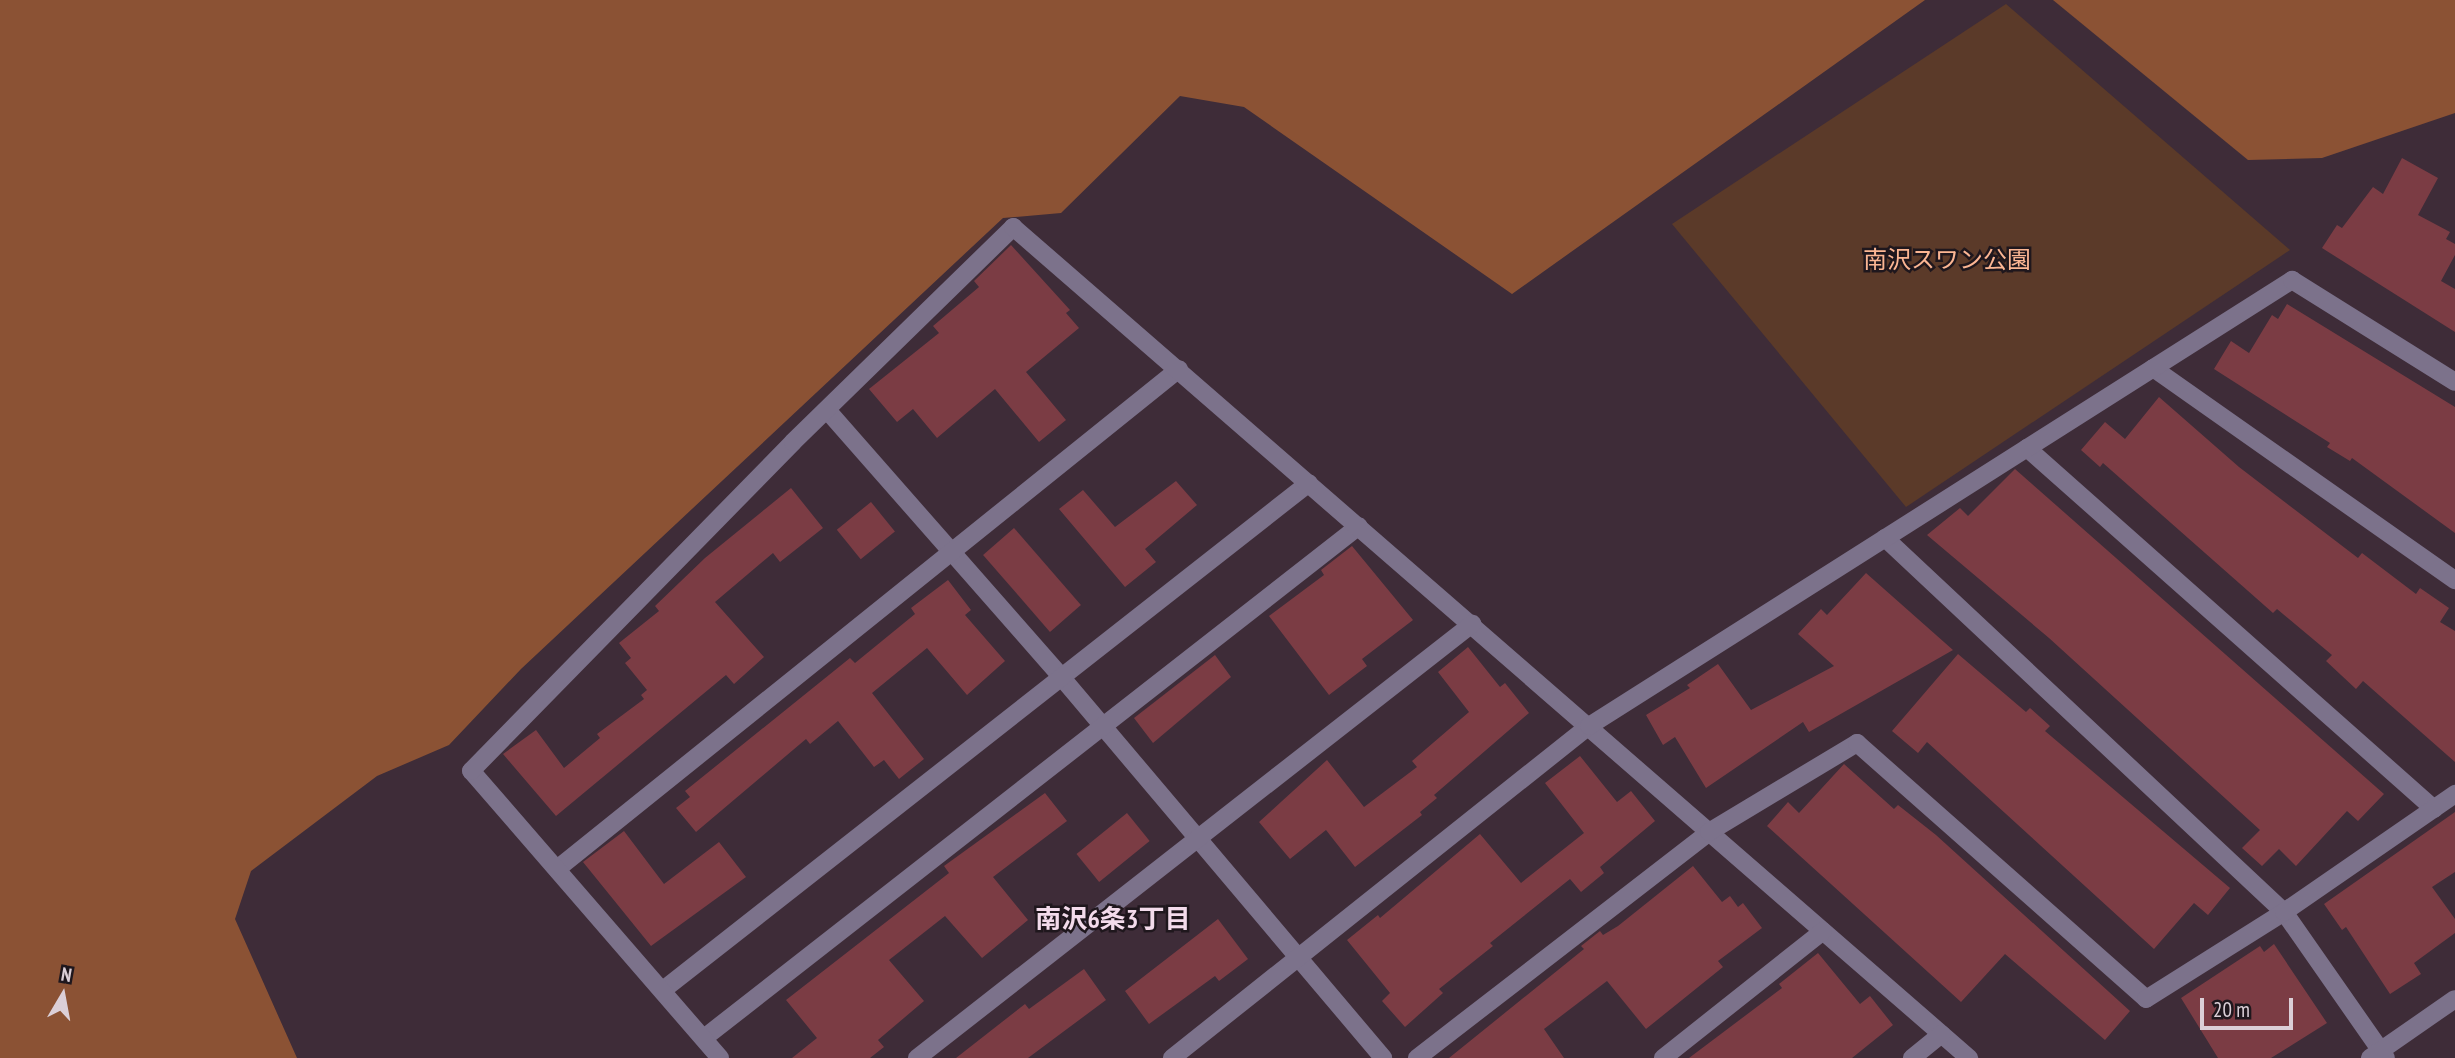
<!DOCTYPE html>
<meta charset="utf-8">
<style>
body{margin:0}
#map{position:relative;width:2455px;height:1058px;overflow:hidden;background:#3e2c38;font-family:"PT Sans Narrow","Noto Sans JP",sans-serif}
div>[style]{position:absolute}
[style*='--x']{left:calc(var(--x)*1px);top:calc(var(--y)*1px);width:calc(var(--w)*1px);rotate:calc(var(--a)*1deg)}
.green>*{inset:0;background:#5b3a29}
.forest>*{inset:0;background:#8b5234}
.building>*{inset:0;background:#7b3c44;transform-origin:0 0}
.minor>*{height:18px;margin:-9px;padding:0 9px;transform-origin:9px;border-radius:9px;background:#7c728b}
span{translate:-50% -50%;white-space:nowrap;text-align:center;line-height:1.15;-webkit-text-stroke:5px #1f171d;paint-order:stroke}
.park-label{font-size:24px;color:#fcb693}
.neighbourhood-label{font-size:26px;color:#f3dbeb;font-weight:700}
.north{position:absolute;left:28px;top:960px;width:70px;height:70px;-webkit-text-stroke:5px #1f171d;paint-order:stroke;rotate:10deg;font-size:19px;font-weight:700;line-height:28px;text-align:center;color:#dbcfd7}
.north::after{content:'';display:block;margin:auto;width:24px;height:32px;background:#dbcfd7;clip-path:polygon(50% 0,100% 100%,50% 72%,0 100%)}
.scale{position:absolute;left:2200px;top:998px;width:93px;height:32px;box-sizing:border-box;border:4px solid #dbcfd7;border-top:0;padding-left:9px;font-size:21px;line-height:24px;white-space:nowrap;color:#dbcfd7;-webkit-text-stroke:5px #1f171d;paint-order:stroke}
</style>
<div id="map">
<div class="green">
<div style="clip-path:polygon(2006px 4px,2290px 250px,1906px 507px,1672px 224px)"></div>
</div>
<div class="forest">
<div style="clip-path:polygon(0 0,1925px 0,1512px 294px,1244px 107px,1180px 96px,1061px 213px,1003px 218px,521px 669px,449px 745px,377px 776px,251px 871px,235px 919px,297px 1058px,0 1058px)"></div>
<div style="clip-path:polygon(2053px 0,2455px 0,2455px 113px,2322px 158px,2248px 160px)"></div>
</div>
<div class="building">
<div style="clip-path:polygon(2402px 158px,2438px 178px,2418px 215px,2450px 232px,2446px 239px,2455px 244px,2455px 255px,2441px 281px,2455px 289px,2455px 332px,2322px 248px,2337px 225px,2342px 228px,2373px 187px,2383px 194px)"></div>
<div style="clip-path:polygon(1011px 245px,1070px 310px,1066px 313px,1079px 328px,1026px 372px,1066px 420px,1039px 442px,995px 389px,937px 438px,913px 409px,897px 422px,869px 389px,939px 333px,933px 326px,979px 287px,974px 281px)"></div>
<div style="clip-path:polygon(2287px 304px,2455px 407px,2455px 533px,2352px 458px,2350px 461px,2327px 447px,2330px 443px,2214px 369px,2231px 341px,2249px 353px,2272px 315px,2278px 319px)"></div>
<div style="clip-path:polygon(2159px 397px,2239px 467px,2358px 558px,2362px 553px,2416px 594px,2420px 588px,2449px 608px,2440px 622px,2455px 631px,2455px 762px,2363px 681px,2356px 689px,2326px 661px,2332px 655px,2277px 609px,2273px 613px,2103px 463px,2100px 467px,2081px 450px,2105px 422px,2125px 439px)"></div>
<div style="clip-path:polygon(2015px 469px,2384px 794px,2358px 821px,2347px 811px,2296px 866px,2279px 849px,2262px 866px,2242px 848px,2260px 830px,2049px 638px,1927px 535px,1960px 508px,1968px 516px)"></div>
<div style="clip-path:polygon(1176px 481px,1197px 505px,1145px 549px,1156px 562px,1125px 587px,1059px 509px,1083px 490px,1115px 527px)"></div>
<div style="clip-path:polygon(791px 488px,823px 528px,780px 562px,773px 553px,715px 602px,764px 657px,734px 684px,726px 675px,556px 816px,503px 754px,536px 730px,564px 768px,600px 738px,597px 734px,644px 699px,641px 695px,647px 690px,625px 663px,631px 658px,619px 643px,659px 611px,655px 606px,705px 558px)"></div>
<div style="left:871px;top:502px;width:38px;height:44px;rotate:51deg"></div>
<div style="left:1014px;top:528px;width:102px;height:41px;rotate:49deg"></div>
<div style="clip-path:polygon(1352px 546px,1413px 620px,1362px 659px,1367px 666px,1329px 695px,1269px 616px,1324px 575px,1321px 570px)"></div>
<div style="clip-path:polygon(1866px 573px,1953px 650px,1809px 732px,1803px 722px,1706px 788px,1675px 737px,1663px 745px,1646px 715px,1690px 688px,1687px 685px,1718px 664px,1751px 710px,1834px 666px,1798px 634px,1821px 609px,1827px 615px)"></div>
<div style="clip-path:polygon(948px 580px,971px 610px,965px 615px,1005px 661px,967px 695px,927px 648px,872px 693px,924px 759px,899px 779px,884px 760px,874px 767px,838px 721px,810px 744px,806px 739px,696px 832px,676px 808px,690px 797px,685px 791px,850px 658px,855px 663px,915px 614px,911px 608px)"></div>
<div style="clip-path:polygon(1468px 647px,1500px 687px,1505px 683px,1529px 713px,1434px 795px,1437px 798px,1420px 812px,1422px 815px,1355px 867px,1326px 830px,1290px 859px,1259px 822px,1327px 760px,1364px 807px,1417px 767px,1412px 761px,1469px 712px,1438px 672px)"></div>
<div style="clip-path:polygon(1958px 654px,2026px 712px,2030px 708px,2050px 726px,2045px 731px,2230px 888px,2208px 915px,2194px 903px,2154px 949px,1927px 742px,1918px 753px,1892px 731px)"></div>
<div style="clip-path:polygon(1215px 655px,1231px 677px,1153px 743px,1134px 718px)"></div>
<div style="clip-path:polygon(1580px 756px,1617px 802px,1631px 791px,1655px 821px,1600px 867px,1604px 873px,1581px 892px,1570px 879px,1490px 943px,1493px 946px,1439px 989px,1443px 993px,1405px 1027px,1382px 1001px,1390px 993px,1347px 940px,1378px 915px,1380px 918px,1480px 834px,1521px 883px,1584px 833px,1545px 783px)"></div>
<div style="clip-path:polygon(1844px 764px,1894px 809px,1898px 805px,1936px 835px,2130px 1011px,2105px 1040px,2005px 954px,1961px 1002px,1767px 826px,1788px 802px,1799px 813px)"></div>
<div style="clip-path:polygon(1045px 793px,1067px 821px,993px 877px,1028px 920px,982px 958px,945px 916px,889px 960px,924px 1001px,878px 1040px,884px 1047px,870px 1058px,792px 1058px,817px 1038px,786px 1000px,949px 873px,944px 866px)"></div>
<div style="clip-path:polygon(2455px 812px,2455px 872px,2432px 887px,2455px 919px,2455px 933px,2414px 963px,2421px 974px,2390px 994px,2346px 927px,2342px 930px,2324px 904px)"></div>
<div style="left:1127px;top:813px;width:36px;height:65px;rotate:51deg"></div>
<div style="clip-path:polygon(624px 831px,664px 884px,719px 842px,746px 877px,651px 946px,583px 862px)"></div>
<div style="clip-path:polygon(1693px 866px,1722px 902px,1730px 896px,1738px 907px,1743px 903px,1762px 928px,1718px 961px,1723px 967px,1646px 1029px,1607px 981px,1544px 1029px,1564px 1058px,1449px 1058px,1584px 949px,1581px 946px,1600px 931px,1603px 935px,1618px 926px)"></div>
<div style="clip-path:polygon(1218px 919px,1248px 959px,1219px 981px,1215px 976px,1149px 1024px,1125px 991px)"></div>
<div style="clip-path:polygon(2274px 944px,2327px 1023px,2271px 1058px,2218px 1058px,2181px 998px,2260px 946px,2264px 952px)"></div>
<div style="clip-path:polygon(1818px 953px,1860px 1004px,1870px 996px,1893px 1025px,1852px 1058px,1689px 1058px,1782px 988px,1779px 984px)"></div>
<div style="clip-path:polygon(1084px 969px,1106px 1000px,1028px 1058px,956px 1058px,1025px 1004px,1029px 1009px)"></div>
</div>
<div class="minor">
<div style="--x:2153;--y:368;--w:369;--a:35.1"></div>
<div style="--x:827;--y:410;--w:358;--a:48.7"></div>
<div style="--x:1063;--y:679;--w:496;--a:49.8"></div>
<div style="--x:2027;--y:448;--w:544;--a:41.57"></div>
<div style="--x:1885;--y:538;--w:547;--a:43.15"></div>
<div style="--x:2284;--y:912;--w:178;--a:55.1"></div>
<div style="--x:557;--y:869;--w:798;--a:-38.79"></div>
<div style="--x:663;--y:990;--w:821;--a:-38.13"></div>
<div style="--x:704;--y:1038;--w:831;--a:-38.01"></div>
<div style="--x:720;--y:1058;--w:380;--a:-130.9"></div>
<div style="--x:471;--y:771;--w:460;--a:-45.6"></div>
<div style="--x:793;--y:442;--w:308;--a:-44.3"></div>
<div style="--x:1013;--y:227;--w:1267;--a:41"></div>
<div style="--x:917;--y:1058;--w:705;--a:-38.02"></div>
<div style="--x:1172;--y:1058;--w:533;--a:-38.53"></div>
<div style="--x:1589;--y:726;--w:833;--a:-32.39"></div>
<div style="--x:2292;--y:280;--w:192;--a:32"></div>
<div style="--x:1417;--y:1058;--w:369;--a:-37.7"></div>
<div style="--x:1709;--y:832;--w:173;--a:-31"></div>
<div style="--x:1857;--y:743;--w:386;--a:41.5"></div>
<div style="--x:2146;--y:999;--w:163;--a:-32.2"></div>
<div style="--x:2284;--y:912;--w:208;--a:-34.6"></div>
<div style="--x:1663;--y:1058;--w:204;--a:-38.4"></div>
<div style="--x:1912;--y:1058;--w:38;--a:-39"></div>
<div style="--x:2370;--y:1058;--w:103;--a:-34.8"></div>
</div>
<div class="park-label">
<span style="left:1947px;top:260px">南沢スワン公園</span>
</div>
<div class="neighbourhood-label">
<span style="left:1113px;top:919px">南沢6条3丁目</span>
</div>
<div class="north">N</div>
<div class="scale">20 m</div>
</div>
